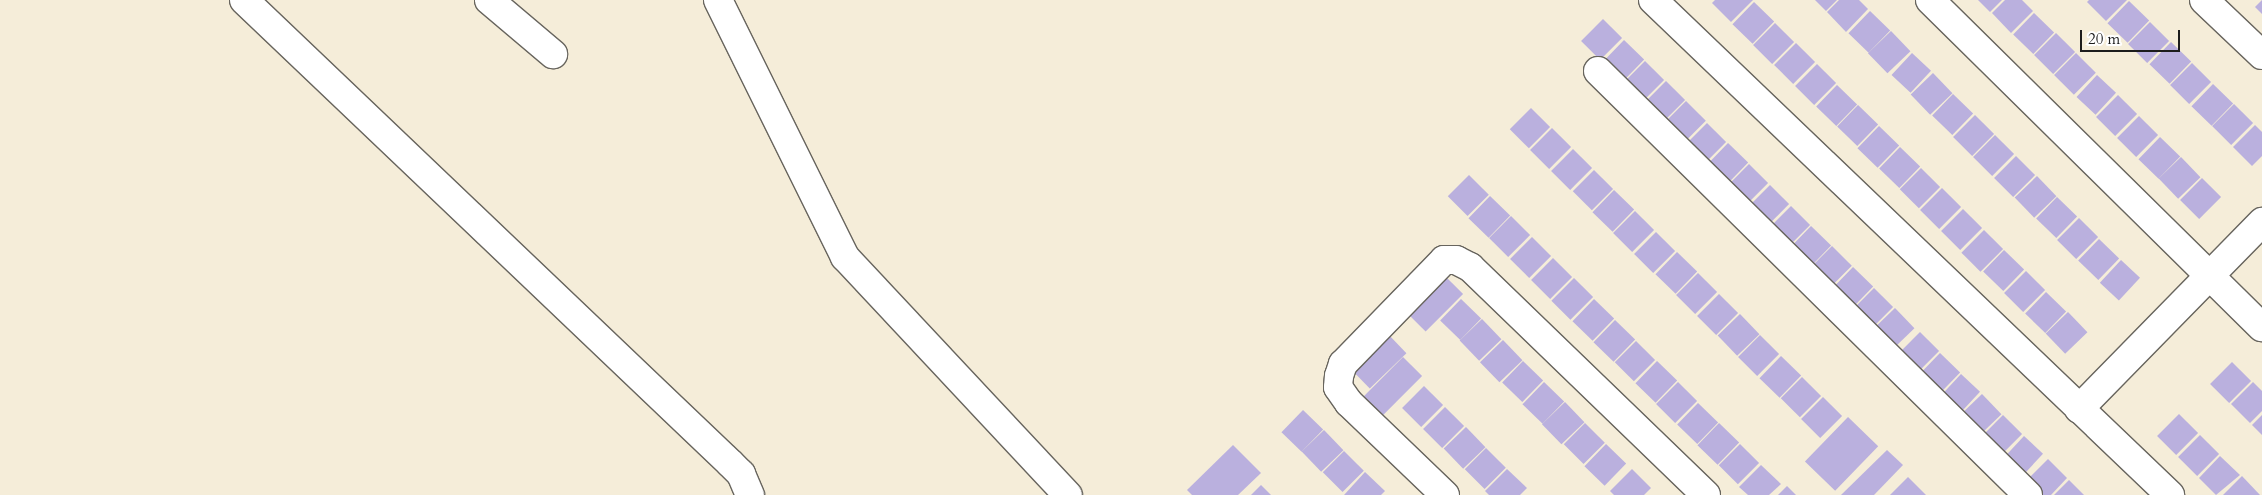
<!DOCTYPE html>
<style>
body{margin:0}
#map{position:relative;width:2262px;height:495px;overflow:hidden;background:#f5edd9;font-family:Cardo,serif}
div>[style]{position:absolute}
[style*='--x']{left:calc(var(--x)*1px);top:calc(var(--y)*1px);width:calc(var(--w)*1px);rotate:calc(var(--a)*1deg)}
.building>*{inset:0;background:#bab0de;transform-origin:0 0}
.roads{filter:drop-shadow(1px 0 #68655e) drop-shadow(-1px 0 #68655e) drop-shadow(0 1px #68655e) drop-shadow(0 -1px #68655e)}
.minor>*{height:28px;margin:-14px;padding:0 14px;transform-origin:14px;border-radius:14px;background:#fff}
span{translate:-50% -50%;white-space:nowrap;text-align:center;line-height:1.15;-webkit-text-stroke:4px #fff;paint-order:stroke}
.scale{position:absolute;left:2080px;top:30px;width:100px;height:22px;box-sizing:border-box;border:2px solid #1c1c1c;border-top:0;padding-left:6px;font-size:15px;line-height:18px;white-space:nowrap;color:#1c1c1c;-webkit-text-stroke:4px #fff;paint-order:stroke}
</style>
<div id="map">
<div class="building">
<div style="clip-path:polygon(1715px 0,1753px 0,1731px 22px,1712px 3px)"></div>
<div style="clip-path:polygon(1815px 0,1837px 0,1826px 11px)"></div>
<div style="clip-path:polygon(1839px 0,1859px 0,1868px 9px,1846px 32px,1827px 12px)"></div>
<div style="clip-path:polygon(1978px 0,2002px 0,1990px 12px)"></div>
<div style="clip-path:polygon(2005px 0,2022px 0,2033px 11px,2011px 33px,1992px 13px)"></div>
<div style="clip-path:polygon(2089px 0,2127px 0,2106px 21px,2087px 2px)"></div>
<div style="clip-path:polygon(2262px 0,2262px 14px,2255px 7px)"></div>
<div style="left:2129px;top:1px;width:28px;height:31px;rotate:44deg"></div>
<div style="left:1754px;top:2px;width:28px;height:31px;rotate:44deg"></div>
<div style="left:1870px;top:11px;width:28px;height:31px;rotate:44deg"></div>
<div style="left:2034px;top:13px;width:28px;height:30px;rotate:44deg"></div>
<div style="left:1603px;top:19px;width:27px;height:31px;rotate:45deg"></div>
<div style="left:2150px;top:22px;width:27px;height:31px;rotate:45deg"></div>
<div style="left:1775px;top:23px;width:27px;height:31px;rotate:45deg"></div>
<div style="left:1891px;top:31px;width:28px;height:32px;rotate:46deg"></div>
<div style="left:2056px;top:33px;width:27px;height:31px;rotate:45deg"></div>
<div style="left:1624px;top:40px;width:28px;height:31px;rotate:44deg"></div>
<div style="left:2171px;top:42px;width:28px;height:31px;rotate:44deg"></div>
<div style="left:1796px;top:43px;width:27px;height:31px;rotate:45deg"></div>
<div style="left:1912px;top:53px;width:26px;height:30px;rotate:43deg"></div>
<div style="left:2076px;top:53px;width:28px;height:31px;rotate:45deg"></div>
<div style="left:1645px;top:61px;width:27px;height:31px;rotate:45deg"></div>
<div style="left:2192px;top:63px;width:27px;height:31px;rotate:45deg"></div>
<div style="left:1817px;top:64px;width:27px;height:31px;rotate:45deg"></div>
<div style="left:1933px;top:73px;width:28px;height:31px;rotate:46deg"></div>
<div style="left:2097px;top:75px;width:26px;height:30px;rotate:43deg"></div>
<div style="left:1666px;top:81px;width:27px;height:31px;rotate:45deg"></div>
<div style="left:2213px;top:84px;width:28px;height:31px;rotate:44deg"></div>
<div style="left:1837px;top:85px;width:28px;height:30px;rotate:44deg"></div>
<div style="left:1953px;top:94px;width:28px;height:30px;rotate:44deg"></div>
<div style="left:2118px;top:95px;width:27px;height:31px;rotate:45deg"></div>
<div style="left:1686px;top:101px;width:28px;height:31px;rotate:45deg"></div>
<div style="left:2234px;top:104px;width:27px;height:31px;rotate:45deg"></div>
<div style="left:1858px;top:105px;width:28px;height:30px;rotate:44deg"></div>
<div style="left:1531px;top:108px;width:27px;height:30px;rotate:45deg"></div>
<div style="left:1975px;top:115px;width:27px;height:31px;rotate:45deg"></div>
<div style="left:2139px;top:116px;width:27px;height:31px;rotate:45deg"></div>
<div style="left:1707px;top:123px;width:27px;height:30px;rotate:45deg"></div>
<div style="clip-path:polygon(2255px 125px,2262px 132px,2262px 156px,2252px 166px,2233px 147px)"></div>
<div style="left:1879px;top:126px;width:28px;height:31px;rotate:44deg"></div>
<div style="left:1552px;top:128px;width:27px;height:31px;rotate:45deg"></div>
<div style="left:1995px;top:135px;width:27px;height:31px;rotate:45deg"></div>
<div style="left:2160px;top:137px;width:28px;height:31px;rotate:44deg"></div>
<div style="left:1728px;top:143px;width:28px;height:31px;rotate:44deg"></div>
<div style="left:1900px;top:147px;width:28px;height:30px;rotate:44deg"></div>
<div style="left:1573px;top:149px;width:27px;height:31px;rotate:45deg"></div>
<div style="left:2016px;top:156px;width:27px;height:31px;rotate:45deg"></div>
<div style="left:2181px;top:157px;width:28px;height:31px;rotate:46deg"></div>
<div style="left:1749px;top:164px;width:27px;height:31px;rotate:45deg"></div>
<div style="left:1921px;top:168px;width:27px;height:30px;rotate:45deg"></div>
<div style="left:1594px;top:170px;width:27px;height:30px;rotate:45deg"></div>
<div style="left:1469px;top:175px;width:28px;height:30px;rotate:45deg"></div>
<div style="left:2037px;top:176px;width:28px;height:31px;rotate:46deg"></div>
<div style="left:2202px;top:178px;width:27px;height:31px;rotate:45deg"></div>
<div style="left:1770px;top:185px;width:27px;height:30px;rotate:45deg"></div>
<div style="left:1942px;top:188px;width:27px;height:31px;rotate:45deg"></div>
<div style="left:1614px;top:190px;width:28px;height:31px;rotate:44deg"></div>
<div style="left:1490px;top:196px;width:28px;height:31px;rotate:44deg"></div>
<div style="left:2057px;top:197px;width:28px;height:30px;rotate:44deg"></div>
<div style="left:1791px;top:206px;width:27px;height:31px;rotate:45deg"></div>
<div style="left:1963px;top:209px;width:27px;height:31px;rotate:45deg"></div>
<div style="left:1635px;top:211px;width:27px;height:31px;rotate:45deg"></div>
<div style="left:1511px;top:216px;width:27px;height:31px;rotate:45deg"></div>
<div style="left:2079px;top:218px;width:27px;height:31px;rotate:45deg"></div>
<div style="left:1811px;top:226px;width:28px;height:30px;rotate:44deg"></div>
<div style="left:1984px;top:230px;width:27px;height:32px;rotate:45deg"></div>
<div style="left:1656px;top:232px;width:27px;height:31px;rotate:45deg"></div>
<div style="left:1532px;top:237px;width:27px;height:31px;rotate:45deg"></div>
<div style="left:2099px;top:239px;width:28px;height:30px;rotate:44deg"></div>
<div style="left:1832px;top:246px;width:28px;height:31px;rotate:45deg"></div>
<div style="left:2004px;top:250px;width:28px;height:30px;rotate:44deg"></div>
<div style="left:1677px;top:252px;width:28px;height:31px;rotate:44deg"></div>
<div style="left:1553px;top:258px;width:27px;height:31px;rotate:45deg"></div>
<div style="left:2121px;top:260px;width:26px;height:31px;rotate:43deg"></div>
<div style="left:1853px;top:267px;width:28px;height:31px;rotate:44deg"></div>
<div style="left:2026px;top:271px;width:27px;height:31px;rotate:45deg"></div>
<div style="left:1698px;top:273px;width:27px;height:31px;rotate:45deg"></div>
<div style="left:1444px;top:275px;width:27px;height:53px;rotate:45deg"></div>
<div style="left:1574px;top:278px;width:27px;height:32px;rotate:45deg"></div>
<div style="left:1874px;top:288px;width:27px;height:31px;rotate:45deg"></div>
<div style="left:2046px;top:292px;width:28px;height:30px;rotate:44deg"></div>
<div style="left:1719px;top:294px;width:27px;height:31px;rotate:45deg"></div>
<div style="left:1461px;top:299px;width:28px;height:30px;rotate:44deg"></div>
<div style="left:1594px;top:299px;width:28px;height:31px;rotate:44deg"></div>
<div style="left:1895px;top:308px;width:28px;height:31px;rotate:46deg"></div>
<div style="left:2068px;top:312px;width:28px;height:31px;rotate:46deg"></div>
<div style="left:1740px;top:314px;width:28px;height:31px;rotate:46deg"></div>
<div style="left:1482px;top:319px;width:28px;height:31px;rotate:46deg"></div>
<div style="left:1615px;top:320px;width:28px;height:31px;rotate:44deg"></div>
<div style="left:1920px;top:332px;width:27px;height:31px;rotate:45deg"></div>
<div style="left:1387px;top:333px;width:28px;height:51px;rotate:46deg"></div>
<div style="left:1760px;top:335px;width:27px;height:31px;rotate:45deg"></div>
<div style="left:1503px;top:340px;width:28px;height:32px;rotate:46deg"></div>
<div style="left:1636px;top:341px;width:27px;height:30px;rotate:45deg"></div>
<div style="left:1940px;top:353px;width:28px;height:30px;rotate:44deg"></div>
<div style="left:1781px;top:356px;width:28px;height:31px;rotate:44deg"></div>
<div style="left:1403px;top:357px;width:27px;height:61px;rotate:45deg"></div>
<div style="left:1523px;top:361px;width:28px;height:30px;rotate:44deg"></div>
<div style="left:1657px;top:361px;width:28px;height:31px;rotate:44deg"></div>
<div style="left:2232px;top:362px;width:27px;height:31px;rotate:45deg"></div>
<div style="left:1961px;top:374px;width:26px;height:30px;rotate:43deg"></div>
<div style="left:1802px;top:377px;width:27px;height:30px;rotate:45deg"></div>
<div style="left:1544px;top:382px;width:28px;height:31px;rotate:44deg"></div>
<div style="left:1678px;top:382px;width:27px;height:31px;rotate:45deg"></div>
<div style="clip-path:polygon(2253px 382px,2262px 391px,2262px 411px,2250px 423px,2231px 404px)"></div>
<div style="left:1424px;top:386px;width:27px;height:31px;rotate:45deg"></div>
<div style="left:1982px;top:394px;width:28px;height:31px;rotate:46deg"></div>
<div style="left:1823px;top:397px;width:27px;height:31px;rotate:45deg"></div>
<div style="left:1565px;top:402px;width:28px;height:32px;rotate:46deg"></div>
<div style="left:1698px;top:403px;width:28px;height:30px;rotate:44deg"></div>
<div style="left:1445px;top:407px;width:27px;height:31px;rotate:45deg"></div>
<div style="left:1303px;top:410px;width:28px;height:31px;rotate:44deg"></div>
<div style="left:2179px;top:414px;width:27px;height:31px;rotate:45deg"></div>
<div style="left:2003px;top:415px;width:27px;height:31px;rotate:45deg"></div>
<div style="clip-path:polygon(2262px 415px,2262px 435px,2252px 425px)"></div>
<div style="left:1848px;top:417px;width:42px;height:62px;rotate:44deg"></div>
<div style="left:1585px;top:423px;width:28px;height:30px;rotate:45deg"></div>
<div style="left:1719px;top:423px;width:28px;height:31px;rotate:44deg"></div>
<div style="left:1466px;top:427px;width:28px;height:31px;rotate:46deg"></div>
<div style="left:1324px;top:430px;width:28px;height:31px;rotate:46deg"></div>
<div style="left:2200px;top:435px;width:27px;height:31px;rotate:45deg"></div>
<div style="left:2024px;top:436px;width:26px;height:30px;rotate:43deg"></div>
<div style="left:1606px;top:444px;width:28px;height:31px;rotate:44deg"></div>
<div style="left:1740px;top:444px;width:27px;height:30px;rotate:45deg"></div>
<div style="clip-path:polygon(1233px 445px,1261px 473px,1238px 495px,1192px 495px,1187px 490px)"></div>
<div style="left:1486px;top:448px;width:28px;height:30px;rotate:45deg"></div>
<div style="clip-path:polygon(1887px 450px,1903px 465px,1874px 495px,1841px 495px)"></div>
<div style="left:1344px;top:451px;width:28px;height:30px;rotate:45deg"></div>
<div style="clip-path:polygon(2220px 456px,2240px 475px,2216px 495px,2199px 478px)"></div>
<div style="clip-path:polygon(2048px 459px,2067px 478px,2051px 495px,2040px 495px,2026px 481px)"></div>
<div style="clip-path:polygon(1761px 465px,1781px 484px,1769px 495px,1748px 495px,1739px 487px)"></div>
<div style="clip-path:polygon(1507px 469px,1527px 488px,1520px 495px,1489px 495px,1485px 491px)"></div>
<div style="clip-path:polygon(1632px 469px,1651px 488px,1644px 495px,1614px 495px,1610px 491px)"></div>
<div style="clip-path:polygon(1365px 472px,1385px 491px,1381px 495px,1344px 495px)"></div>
<div style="clip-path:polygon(2242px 476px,2260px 495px,2223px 495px)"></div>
<div style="clip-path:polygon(1908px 477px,1926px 495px,1890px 495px)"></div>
<div style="clip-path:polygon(2069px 480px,2084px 495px,2054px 495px)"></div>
<div style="clip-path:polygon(1261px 485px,1271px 495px,1251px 495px)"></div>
<div style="clip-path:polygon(1787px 486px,1796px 495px,1778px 495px)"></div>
</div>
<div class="roads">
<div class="minor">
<div style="--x:244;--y:0;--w:671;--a:43.61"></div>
<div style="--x:730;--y:463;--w:16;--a:45"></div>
<div style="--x:741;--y:474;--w:23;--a:67"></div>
<div style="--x:489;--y:0;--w:84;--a:40.2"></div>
<div style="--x:718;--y:0;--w:287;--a:63.7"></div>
<div style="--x:845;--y:257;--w:326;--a:46.9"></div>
<div style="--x:1653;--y:0;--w:716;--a:43.75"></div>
<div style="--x:1930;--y:0;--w:466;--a:44.6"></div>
<div style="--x:2204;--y:0;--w:80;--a:43.5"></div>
<div style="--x:1598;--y:71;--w:604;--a:44.6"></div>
<div style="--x:2079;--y:409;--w:262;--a:-45.6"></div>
<div style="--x:1445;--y:495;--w:133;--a:-136.2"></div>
<div style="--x:1349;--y:403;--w:19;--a:-125"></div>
<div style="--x:1338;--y:387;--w:11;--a:-85"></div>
<div style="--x:1339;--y:376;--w:13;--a:-72"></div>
<div style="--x:1343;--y:364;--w:145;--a:-45.8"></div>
<div style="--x:1444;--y:260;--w:12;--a:0"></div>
<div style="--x:1456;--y:260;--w:16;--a:27"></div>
<div style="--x:1470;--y:267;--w:328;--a:44"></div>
</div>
</div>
<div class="scale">20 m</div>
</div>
